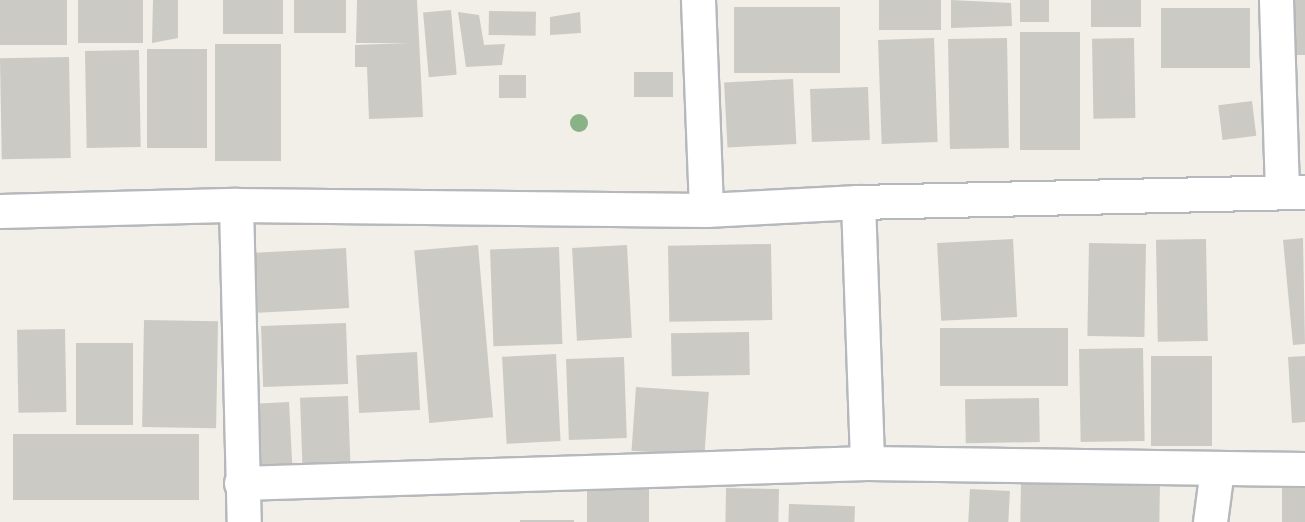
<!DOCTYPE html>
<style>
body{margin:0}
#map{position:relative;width:1305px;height:522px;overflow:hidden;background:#f1efe8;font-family:"Open Sans",sans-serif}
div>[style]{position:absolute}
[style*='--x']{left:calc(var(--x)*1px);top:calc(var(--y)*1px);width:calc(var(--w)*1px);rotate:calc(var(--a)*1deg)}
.building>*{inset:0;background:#cccac5;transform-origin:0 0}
.roads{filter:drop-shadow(2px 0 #b5b8bc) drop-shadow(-2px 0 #b5b8bc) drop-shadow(0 2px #b5b8bc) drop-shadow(0 -2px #b5b8bc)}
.minor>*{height:33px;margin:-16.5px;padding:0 16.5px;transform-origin:16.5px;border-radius:16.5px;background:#fff}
.trees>*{width:18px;height:18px;margin:-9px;border-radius:50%;background:#89b387}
span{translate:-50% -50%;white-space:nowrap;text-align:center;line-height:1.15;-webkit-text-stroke:4.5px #fff;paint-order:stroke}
</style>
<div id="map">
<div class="building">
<div style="left:0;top:0;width:67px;height:45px"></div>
<div style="left:78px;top:0;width:65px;height:43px"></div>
<div style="clip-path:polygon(153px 0,178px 0,178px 38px,152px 43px)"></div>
<div style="left:223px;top:0;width:60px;height:34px"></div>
<div style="left:294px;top:0;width:52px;height:33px"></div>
<div style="clip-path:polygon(357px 0,417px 0,423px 117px,369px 119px,367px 67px,355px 67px,355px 45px,409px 43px,356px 43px)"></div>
<div style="left:879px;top:0;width:62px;height:30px"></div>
<div style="clip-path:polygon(951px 0,1011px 3px,1012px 26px,951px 28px)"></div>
<div style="left:1020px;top:0;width:29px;height:22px"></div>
<div style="left:1091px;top:0;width:50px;height:27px"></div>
<div style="left:1283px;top:0;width:22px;height:55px"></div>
<div style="left:734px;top:7px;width:106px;height:66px"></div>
<div style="left:1250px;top:8px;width:60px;height:89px;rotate:90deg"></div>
<div style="left:451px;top:10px;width:65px;height:28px;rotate:85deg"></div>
<div style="left:489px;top:11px;width:47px;height:24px;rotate:1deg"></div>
<div style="clip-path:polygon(458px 12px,479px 15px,484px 45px,505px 44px,502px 65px,466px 67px)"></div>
<div style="clip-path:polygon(580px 12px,581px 33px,550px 35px,550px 17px)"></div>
<div style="left:1020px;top:32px;width:60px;height:118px"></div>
<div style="left:934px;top:38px;width:104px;height:56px;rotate:88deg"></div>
<div style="left:1007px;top:38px;width:110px;height:59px;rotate:89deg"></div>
<div style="left:1134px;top:38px;width:80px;height:42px;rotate:89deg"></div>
<div style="left:215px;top:44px;width:66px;height:117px"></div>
<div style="left:147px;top:49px;width:60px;height:99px"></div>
<div style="left:139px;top:50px;width:97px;height:54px;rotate:89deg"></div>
<div style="left:69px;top:57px;width:101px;height:69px;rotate:89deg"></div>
<div style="left:634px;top:72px;width:39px;height:25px"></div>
<div style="left:526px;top:75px;width:23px;height:27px;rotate:90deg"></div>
<div style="left:793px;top:79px;width:65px;height:69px;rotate:87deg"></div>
<div style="left:868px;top:87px;width:53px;height:58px;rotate:88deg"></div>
<div style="left:1252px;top:101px;width:35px;height:34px;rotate:83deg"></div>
<div style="clip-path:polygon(1303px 238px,1305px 344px,1293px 345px,1283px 240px)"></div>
<div style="left:1013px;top:239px;width:78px;height:76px;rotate:87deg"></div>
<div style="left:1206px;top:239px;width:102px;height:50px;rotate:89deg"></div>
<div style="left:1089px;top:243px;width:57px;height:93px;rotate:1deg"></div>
<div style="left:771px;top:244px;width:76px;height:103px;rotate:89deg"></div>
<div style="left:478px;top:245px;width:173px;height:64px;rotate:85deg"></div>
<div style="left:627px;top:245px;width:93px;height:55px;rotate:87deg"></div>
<div style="left:559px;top:247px;width:97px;height:69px;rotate:88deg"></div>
<div style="left:346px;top:248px;width:60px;height:91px;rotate:87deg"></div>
<div style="left:144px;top:320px;width:74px;height:107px;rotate:1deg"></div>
<div style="left:346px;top:323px;width:61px;height:85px;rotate:88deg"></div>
<div style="left:940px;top:328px;width:128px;height:58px"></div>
<div style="left:65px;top:329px;width:83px;height:48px;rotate:89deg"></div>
<div style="left:749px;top:332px;width:43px;height:78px;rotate:89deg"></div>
<div style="left:76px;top:343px;width:57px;height:82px"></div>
<div style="left:1143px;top:348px;width:93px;height:64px;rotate:89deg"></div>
<div style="left:417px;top:352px;width:58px;height:61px;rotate:87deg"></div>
<div style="left:556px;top:354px;width:87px;height:54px;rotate:87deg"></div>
<div style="left:1151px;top:356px;width:61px;height:90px"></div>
<div style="clip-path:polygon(1305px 356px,1305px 422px,1292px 423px,1288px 357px)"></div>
<div style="left:624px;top:357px;width:81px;height:58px;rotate:88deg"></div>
<div style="left:636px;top:387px;width:73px;height:64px;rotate:4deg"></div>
<div style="left:348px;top:396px;width:69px;height:48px;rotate:88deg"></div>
<div style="left:1039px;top:398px;width:44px;height:74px;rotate:89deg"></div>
<div style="left:289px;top:402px;width:66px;height:44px;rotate:87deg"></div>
<div style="left:13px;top:434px;width:186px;height:66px"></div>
<div style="left:1021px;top:482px;width:139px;height:40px;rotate:1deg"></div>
<div style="left:1282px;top:487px;width:23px;height:35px"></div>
<div style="left:726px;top:488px;width:53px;height:34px;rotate:1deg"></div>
<div style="left:649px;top:489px;width:33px;height:62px;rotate:90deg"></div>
<div style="left:970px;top:489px;width:40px;height:33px;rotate:3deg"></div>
<div style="left:789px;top:504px;width:66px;height:18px;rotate:2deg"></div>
<div style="left:520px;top:520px;width:54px;height:2px"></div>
</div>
<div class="roads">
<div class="minor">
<div style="--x:698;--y:0;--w:210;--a:87.8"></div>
<div style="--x:1276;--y:0;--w:191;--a:88.2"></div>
<div style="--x:858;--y:202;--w:261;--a:88"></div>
<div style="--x:236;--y:205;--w:317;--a:88.6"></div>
<div style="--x:0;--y:211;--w:236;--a:-1.5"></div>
<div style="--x:236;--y:205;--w:470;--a:0.6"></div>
<div style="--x:706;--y:210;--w:152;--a:-3"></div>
<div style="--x:858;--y:202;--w:447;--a:-1.3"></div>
<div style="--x:241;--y:483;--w:626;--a:-1.83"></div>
<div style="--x:867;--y:463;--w:438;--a:0.8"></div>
<div style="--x:1210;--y:522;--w:53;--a:-82.5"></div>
</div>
</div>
<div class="trees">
<div style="left:579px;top:123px"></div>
</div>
</div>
